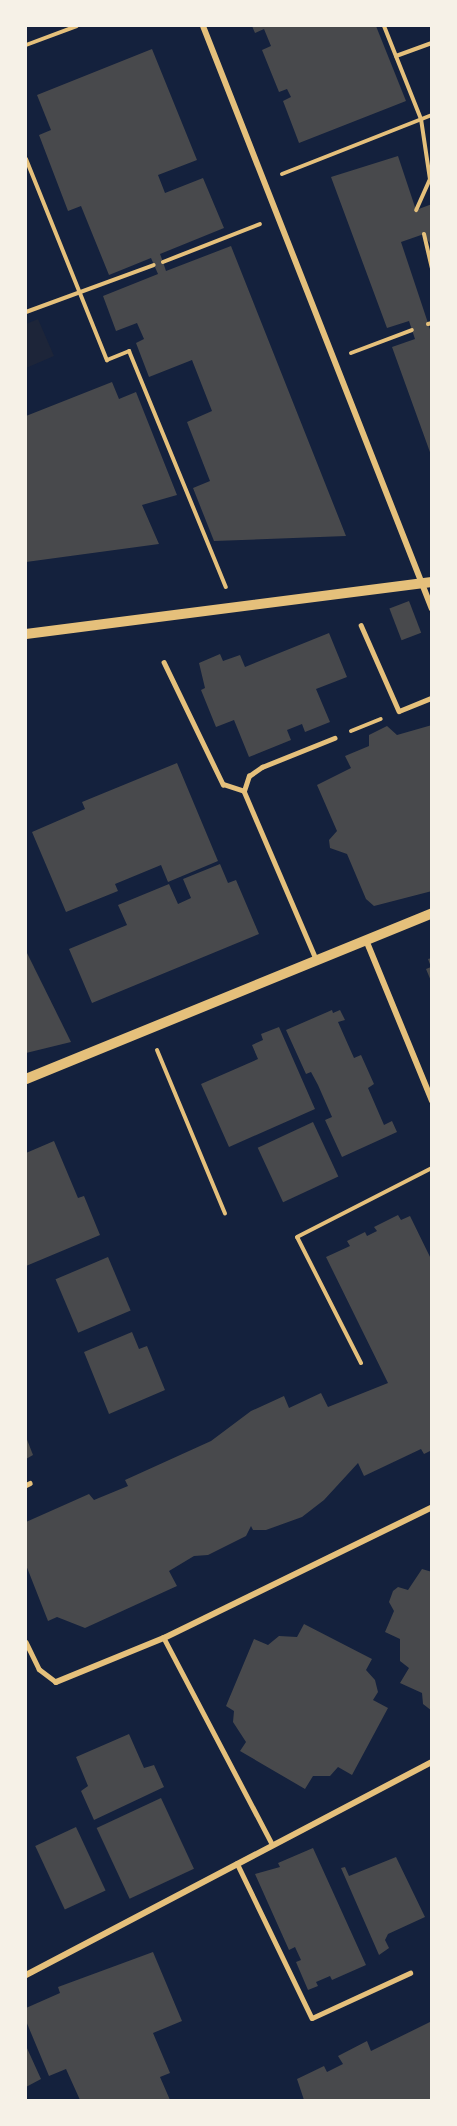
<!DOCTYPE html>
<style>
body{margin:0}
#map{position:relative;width:457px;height:2126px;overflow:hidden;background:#14213d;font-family:"Alegreya Sans",sans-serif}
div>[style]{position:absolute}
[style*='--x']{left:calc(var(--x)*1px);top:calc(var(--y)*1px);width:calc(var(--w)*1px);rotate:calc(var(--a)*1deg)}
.green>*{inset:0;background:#1d2539}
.building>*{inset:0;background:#48494c;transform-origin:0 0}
.path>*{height:4px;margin:-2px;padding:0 2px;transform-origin:2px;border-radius:2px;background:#e5c07b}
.service>*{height:4.5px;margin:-2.25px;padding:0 2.25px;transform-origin:2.25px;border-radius:2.25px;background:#e5c07b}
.minor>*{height:6px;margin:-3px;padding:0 3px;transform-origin:3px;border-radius:3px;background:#e5c07b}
.tertiary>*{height:10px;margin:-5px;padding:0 5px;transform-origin:5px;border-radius:5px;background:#e5c07b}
span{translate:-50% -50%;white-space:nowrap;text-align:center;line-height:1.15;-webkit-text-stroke:4.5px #f6f1e7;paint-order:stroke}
.frame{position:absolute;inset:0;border:27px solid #f6f1e7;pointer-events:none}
</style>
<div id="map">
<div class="green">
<div style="clip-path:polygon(38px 319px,54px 356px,26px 368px,26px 324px)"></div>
</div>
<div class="building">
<div style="clip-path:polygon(252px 26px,376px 26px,406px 101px,299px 143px,283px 101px,291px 97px,287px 89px,279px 92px,262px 50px,271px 46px,264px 29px,255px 33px)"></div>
<div style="clip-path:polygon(152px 49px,197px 160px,158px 175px,165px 193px,203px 178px,224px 228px,160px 254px,163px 262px,166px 271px,231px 246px,346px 536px,214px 541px,193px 488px,210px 481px,187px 422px,212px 411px,192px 360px,149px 377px,136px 343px,144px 339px,137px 323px,116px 331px,103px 296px,158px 274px,151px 258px,109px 275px,81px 206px,68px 211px,39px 135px,51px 130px,37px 95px)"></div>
<div style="clip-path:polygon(398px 156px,416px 210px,432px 204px,432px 247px,424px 234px,401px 242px,432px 335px,431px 455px,392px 347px,415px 339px,409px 321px,387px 328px,331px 177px)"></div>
<div style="clip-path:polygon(112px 382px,119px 399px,136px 392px,177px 495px,142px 505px,159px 544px,26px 562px,26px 416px)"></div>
<div style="left:409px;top:601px;width:34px;height:21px;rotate:69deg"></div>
<div style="clip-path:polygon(329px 633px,347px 677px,316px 689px,330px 722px,305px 732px,302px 724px,287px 730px,291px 740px,249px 757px,234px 720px,216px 727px,201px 690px,205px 688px,199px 663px,220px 654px,223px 661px,240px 655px,245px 667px)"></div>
<div style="clip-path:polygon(432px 725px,432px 891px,374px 906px,366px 899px,347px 854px,330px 848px,329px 840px,337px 831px,317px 785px,351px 768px,345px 756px,369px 746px,369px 735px,387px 726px,397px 735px)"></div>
<div style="clip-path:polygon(177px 763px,218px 861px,168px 882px,161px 865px,115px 884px,118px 891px,66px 912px,32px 832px,85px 809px,82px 802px)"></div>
<div style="clip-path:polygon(220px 864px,228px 883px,236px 880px,259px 934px,92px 1003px,69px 949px,127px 925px,118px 905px,169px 884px,178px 904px,191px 898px,183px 879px)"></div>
<div style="clip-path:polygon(26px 951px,71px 1042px,26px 1053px)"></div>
<div style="clip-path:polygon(432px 958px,432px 981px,431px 981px,426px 969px,431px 967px,428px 959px)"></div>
<div style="clip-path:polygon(332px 1010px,333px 1013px,340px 1010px,345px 1020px,338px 1022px,354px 1058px,361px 1055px,374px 1084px,368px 1088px,384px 1125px,392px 1121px,397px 1132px,342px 1157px,325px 1120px,332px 1117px,318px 1085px,311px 1072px,306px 1074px,286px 1030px)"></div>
<div style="clip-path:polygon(279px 1027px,315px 1109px,229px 1147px,201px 1084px,258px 1059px,252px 1045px,263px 1040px,261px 1034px)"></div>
<div style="left:313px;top:1122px;width:60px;height:61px;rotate:65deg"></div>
<div style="clip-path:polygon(54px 1141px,78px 1198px,84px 1196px,100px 1235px,26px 1266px,26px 1153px)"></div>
<div style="clip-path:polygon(398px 1215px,401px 1220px,410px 1216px,432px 1261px,432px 1450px,424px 1454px,421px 1449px,364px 1476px,358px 1463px,324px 1500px,302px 1517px,266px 1530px,253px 1530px,251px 1526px,246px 1536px,208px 1555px,194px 1556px,169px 1571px,177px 1586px,85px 1628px,57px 1617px,48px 1621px,26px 1565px,26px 1522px,89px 1494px,94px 1500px,128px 1486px,125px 1480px,211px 1441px,251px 1411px,284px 1396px,289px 1408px,321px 1393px,328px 1407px,388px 1383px,326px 1257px,350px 1246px,347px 1241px,365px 1232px,367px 1236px,377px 1231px,374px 1227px)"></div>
<div style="left:108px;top:1257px;width:58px;height:57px;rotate:67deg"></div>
<div style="clip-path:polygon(132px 1332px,139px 1349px,147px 1346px,165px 1390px,109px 1414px,84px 1352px)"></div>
<div style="clip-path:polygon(26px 1437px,33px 1455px,26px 1459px)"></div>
<div style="clip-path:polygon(422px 1569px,432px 1572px,432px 1711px,423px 1704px,422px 1693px,400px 1683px,409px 1668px,400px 1661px,400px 1639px,385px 1632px,394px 1611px,389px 1602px,393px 1591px,398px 1587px,408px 1590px)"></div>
<div style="clip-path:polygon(304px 1624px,372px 1659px,366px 1670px,375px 1680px,378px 1692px,373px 1700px,388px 1708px,352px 1775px,338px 1767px,330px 1776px,313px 1776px,305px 1789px,240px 1751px,246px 1742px,233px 1722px,234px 1711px,226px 1706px,254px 1639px,268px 1645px,279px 1636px,297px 1637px)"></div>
<div style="clip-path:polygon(129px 1734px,144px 1768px,154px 1765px,164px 1787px,94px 1820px,81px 1791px,88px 1786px,76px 1757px)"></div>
<div style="left:161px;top:1798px;width:78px;height:71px;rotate:65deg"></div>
<div style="left:76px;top:1827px;width:70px;height:45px;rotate:65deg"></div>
<div style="clip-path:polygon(313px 1848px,366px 1965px,332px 1980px,330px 1976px,316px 1982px,318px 1986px,308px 1990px,296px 1962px,301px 1960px,295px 1947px,289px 1950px,255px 1874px,280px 1867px,278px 1863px)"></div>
<div style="clip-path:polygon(396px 1857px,425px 1917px,388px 1934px,385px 1940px,389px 1948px,379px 1955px,341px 1868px,345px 1867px,349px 1876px)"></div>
<div style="clip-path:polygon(153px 1952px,182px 2021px,153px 2033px,170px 2073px,160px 2077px,170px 2100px,80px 2100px,66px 2069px,49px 2076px,26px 2021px,26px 2008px,60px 1993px,58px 1987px)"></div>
<div style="clip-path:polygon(432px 2021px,432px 2100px,304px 2100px,297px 2079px,324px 2066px,327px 2072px,343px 2064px,338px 2056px,367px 2041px,371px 2051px)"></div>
<div style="clip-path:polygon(26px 2046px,41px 2079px,26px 2087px)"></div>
</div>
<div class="path">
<div style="--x:384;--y:26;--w:100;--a:68.3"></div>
<div style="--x:421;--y:119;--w:61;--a:81.5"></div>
<div style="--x:430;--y:179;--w:34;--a:114"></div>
<div style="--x:26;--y:45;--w:54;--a:-20.4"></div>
<div style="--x:396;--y:56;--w:38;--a:-20"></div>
<div style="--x:26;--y:159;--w:217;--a:68.1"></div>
<div style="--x:107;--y:360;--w:24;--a:-22"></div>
<div style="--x:129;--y:351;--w:255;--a:67.7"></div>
<div style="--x:282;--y:174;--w:161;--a:-21.5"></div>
<div style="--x:424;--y:234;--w:35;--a:77"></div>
<div style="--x:163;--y:262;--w:104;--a:-21.4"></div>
<div style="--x:26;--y:312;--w:136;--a:-20.2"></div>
<div style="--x:428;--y:324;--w:4;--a:-14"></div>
<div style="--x:351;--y:353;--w:65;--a:-20.7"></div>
<div style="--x:351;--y:731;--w:32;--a:-22"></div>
<div style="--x:157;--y:1050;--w:177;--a:67.4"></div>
<div style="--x:361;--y:1363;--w:141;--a:-116.9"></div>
<div style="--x:297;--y:1237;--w:152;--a:-27.1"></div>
</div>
<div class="service">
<div style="--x:361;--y:625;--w:94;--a:66.2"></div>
<div style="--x:399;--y:711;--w:35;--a:-22"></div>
<div style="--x:164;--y:662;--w:136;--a:64.2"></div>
<div style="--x:223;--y:784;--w:22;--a:18"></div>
<div style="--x:244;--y:791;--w:185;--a:66.8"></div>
<div style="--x:244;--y:791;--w:16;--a:-72"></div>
<div style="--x:249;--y:776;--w:16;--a:-35"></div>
<div style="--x:262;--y:767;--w:78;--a:-21.9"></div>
<div style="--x:26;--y:1485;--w:4;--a:-27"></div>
<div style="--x:164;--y:1638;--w:233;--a:62.3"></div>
<div style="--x:26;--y:1642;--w:30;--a:64"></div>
<div style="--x:39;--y:1669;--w:21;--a:37"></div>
<div style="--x:237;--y:1863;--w:172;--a:64.2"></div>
<div style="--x:312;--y:2018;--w:108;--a:-24.7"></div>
</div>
<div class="minor">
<div style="--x:203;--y:26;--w:626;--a:68.56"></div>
<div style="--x:366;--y:940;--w:174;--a:67.7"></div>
<div style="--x:56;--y:1682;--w:117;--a:-22.2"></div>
<div style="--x:164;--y:1638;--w:298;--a:-26"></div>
<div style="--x:26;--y:1975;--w:458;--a:-27.7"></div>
</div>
<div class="tertiary">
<div style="--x:26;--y:634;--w:409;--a:-7.3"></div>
<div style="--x:26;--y:1079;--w:439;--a:-22.2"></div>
</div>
<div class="frame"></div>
</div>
